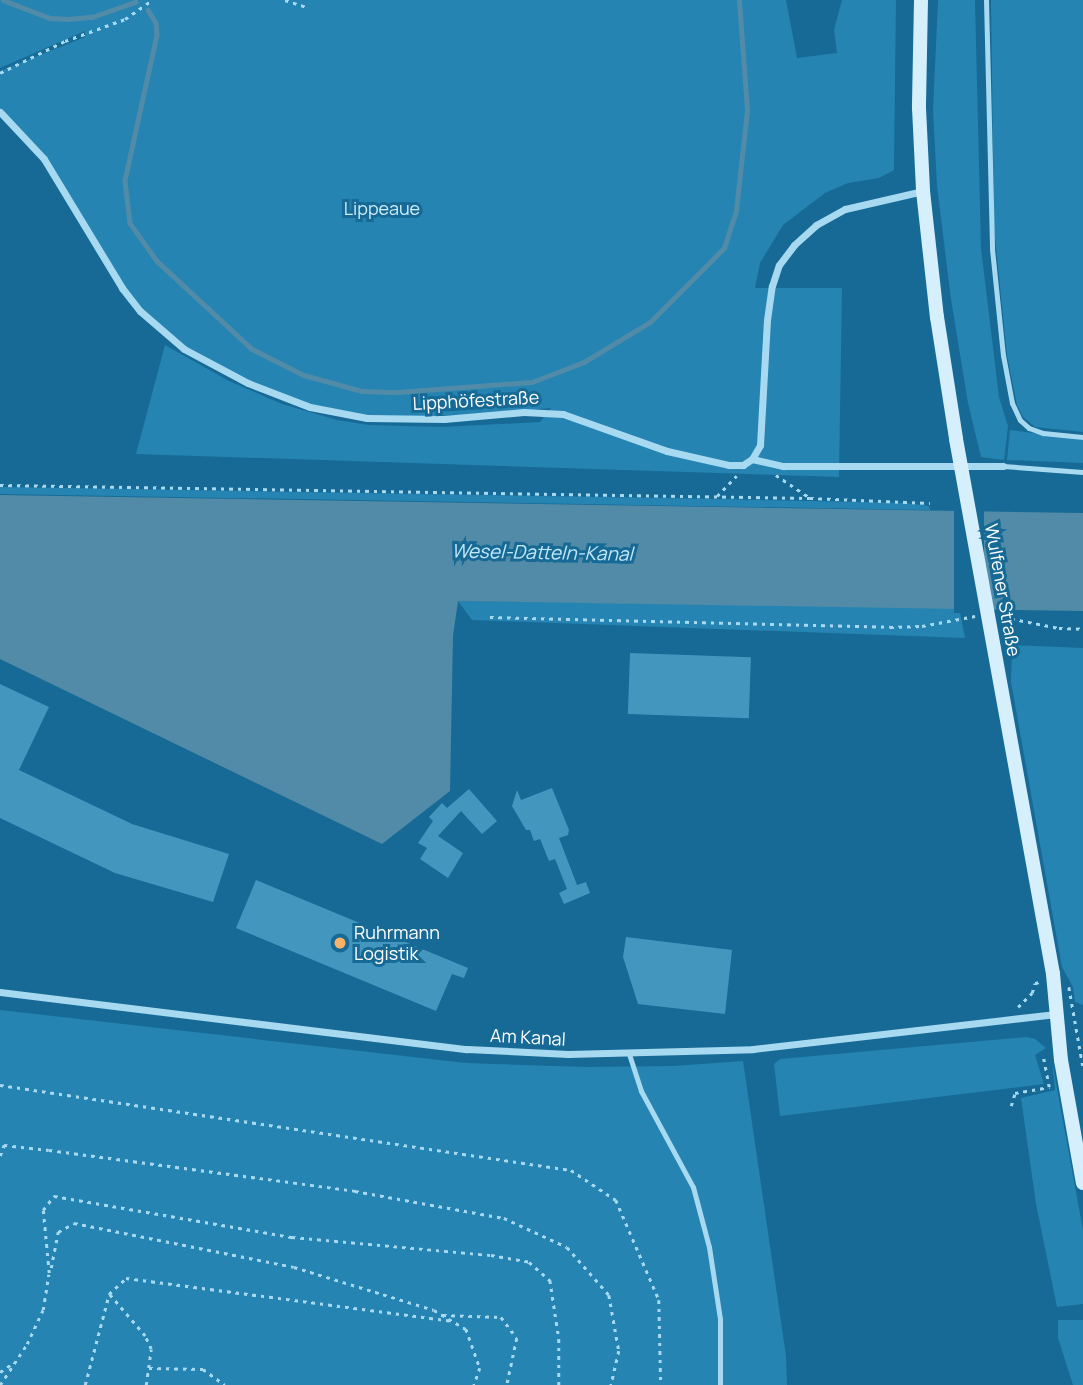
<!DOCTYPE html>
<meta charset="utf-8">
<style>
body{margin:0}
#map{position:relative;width:1083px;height:1385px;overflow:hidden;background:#166a95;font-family:Manrope,sans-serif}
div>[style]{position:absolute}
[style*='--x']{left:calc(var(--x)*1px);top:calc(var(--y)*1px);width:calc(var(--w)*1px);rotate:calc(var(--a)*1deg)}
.green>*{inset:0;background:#2584b2}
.water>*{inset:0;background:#518ba8}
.pier>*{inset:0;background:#166a95;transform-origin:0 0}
.stream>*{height:4.5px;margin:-2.25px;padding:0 2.25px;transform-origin:2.25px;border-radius:2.25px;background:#518ba8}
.building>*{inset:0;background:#4396be;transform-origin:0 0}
.path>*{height:2.5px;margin-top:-1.25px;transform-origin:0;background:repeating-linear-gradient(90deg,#a7d9f1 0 3.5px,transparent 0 8.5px)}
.lane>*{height:5px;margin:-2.5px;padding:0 2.5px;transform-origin:2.5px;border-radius:2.5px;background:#a7d9f1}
.street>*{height:7px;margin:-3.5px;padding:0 3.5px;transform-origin:3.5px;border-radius:3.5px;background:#a7d9f1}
.secondary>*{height:14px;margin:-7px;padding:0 7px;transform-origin:7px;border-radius:7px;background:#d5effc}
.dots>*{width:19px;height:19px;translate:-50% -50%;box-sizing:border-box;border:4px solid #166a95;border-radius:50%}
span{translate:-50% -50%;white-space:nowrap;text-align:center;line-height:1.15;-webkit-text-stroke:6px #166a95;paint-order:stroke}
.park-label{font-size:18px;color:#ceedfc}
.street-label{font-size:18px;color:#fff}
.poi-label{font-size:18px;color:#fff}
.left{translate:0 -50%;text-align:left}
.water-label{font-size:19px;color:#c2e8f9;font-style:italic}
</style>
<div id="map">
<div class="green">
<div style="clip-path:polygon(0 0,786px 0,797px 58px,837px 53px,834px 30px,842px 0,896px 0,894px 170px,879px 178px,848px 183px,825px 193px,783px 225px,760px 263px,755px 288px,842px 288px,839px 477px,136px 454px,165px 345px,229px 381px,282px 404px,337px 420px,369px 425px,442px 427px,540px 422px,551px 408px,476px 415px,360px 418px,293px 403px,188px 353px,129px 296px,37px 151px,0 110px,0 71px,85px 37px,85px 31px,0 68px)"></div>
<div style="clip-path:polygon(938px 0,975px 0,981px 248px,999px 397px,1008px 426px,1004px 460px,981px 457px,968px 403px,951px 299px,937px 186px,933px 110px)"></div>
<div style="clip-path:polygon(991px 0,1083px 0,1083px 432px,1035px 427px,1023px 417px,1017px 405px,1007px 355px,994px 227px)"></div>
<div style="clip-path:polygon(1010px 430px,1083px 440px,1083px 463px,1007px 460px)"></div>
<div style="clip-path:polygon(0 487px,717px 499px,906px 503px,929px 506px,930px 510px,0 494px)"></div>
<div style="clip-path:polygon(458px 601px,959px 607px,965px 638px,472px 620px)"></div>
<div style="clip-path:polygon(1012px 645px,1083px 648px,1083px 1005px,1075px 1002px,1073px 987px,1062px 967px,1011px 682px)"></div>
<div style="clip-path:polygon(0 1010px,466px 1063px,588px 1067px,673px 1066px,743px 1061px,786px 1356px,787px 1385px,0 1385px)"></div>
<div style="clip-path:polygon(1027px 1037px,1035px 1039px,1046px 1048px,1035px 1055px,1044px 1084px,780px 1116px,774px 1064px,780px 1059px)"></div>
<div style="clip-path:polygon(1052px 1061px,1083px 1230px,1083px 1304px,1057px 1307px,1036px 1204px,1021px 1098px,1055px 1090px)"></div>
<div style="clip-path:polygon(1058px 1320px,1083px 1320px,1083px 1385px,1073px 1385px,1058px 1338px)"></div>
</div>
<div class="water">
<div style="clip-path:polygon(0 495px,1083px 513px,1083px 611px,458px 601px,453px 636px,450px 791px,382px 844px,0 659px)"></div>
</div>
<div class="pier">
<div style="left:954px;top:507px;width:30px;height:106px"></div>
</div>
<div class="stream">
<div style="--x:3;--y:0;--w:50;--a:21"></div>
<div style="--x:50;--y:18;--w:18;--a:3"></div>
<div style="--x:68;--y:19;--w:24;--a:-5"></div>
<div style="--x:92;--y:17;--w:46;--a:-19.2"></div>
<div style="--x:148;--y:10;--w:15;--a:58"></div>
<div style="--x:156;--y:23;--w:12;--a:85"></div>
<div style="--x:157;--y:35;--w:149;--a:102.4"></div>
<div style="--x:125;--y:181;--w:42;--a:83.2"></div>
<div style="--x:130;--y:223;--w:47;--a:54.6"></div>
<div style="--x:157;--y:261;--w:129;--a:42.8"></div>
<div style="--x:252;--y:349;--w:58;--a:26.6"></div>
<div style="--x:304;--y:375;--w:60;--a:15.4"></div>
<div style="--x:362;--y:391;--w:36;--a:2"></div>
<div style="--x:398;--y:392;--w:134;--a:-4.3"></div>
<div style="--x:532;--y:382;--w:56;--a:-21"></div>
<div style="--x:584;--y:362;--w:77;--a:-31.2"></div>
<div style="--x:650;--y:322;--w:105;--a:-45"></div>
<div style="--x:724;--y:248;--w:40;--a:-72"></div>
<div style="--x:736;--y:210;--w:101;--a:-83.7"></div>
<div style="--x:747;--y:110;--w:110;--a:-94.2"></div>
</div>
<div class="building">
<div style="left:630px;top:653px;width:121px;height:61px;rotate:2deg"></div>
<div style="clip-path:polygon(0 684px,49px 707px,19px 770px,132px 824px,229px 854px,213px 902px,115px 873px,0 818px)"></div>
<div style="clip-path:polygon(552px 788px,569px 830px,568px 835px,559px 838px,577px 885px,586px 882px,590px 893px,564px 904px,559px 893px,567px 889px,555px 859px,549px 861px,540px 839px,534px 841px,530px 830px,526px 830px,512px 806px,517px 790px,521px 800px)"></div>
<div style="clip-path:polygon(469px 789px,497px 821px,482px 834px,461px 811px,438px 836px,463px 853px,448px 878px,420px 859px,427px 848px,418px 843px,433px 821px,429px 817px,442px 803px,447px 808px)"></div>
<div style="clip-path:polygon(256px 880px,468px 968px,464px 978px,452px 974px,436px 1011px,236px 928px)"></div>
<div style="clip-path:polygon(626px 937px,732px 950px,725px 1014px,638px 1004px,623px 957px)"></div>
</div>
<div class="path">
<div style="--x:285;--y:0;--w:23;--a:18"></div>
<div style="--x:0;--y:73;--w:72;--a:-26.2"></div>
<div style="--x:65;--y:41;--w:64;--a:-20.1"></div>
<div style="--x:125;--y:19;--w:33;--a:-35"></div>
<div style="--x:776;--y:475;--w:40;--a:34"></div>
<div style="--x:0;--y:485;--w:810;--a:0.92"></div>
<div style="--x:810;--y:498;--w:120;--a:2.4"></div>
<div style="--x:717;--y:496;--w:28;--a:-46"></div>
<div style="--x:490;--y:617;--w:400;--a:1.4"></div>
<div style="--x:890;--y:627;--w:32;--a:-2"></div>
<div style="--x:922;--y:626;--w:54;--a:-10.7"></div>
<div style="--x:1003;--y:617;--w:57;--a:11.1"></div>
<div style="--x:1059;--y:628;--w:24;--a:2"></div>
<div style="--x:1069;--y:987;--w:80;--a:80"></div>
<div style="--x:1018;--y:1007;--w:20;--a:-45"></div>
<div style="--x:1032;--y:993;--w:10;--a:-73"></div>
<div style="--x:1035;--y:983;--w:5;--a:-11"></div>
<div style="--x:0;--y:1085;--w:577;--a:8.47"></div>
<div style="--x:571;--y:1170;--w:54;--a:33.7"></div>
<div style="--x:616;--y:1200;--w:109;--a:66.7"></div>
<div style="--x:659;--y:1300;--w:85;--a:88.7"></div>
<div style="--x:1011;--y:1106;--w:14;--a:-73"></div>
<div style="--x:1015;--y:1093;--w:35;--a:-10"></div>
<div style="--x:1049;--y:1087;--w:32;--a:-101"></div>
<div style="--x:0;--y:1156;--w:12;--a:-70"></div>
<div style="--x:4;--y:1145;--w:45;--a:6.3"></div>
<div style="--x:49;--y:1150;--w:309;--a:7.6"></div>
<div style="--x:355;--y:1191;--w:151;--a:10.3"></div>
<div style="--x:504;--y:1218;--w:69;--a:24.7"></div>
<div style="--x:567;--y:1247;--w:64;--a:48.8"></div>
<div style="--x:609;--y:1295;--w:57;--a:79.9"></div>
<div style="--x:619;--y:1351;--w:35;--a:103"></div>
<div style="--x:51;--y:1268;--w:37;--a:-79"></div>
<div style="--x:58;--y:1232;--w:18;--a:-29"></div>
<div style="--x:74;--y:1223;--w:224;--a:11.3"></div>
<div style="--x:294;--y:1267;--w:146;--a:17.1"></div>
<div style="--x:434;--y:1310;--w:37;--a:31"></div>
<div style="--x:466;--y:1329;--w:41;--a:70.3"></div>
<div style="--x:480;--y:1368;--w:18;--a:109"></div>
<div style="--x:49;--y:1273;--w:63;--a:-95.4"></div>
<div style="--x:43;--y:1210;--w:18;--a:-52"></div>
<div style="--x:54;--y:1196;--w:242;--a:9.8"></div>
<div style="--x:292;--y:1237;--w:200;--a:5.2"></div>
<div style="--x:491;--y:1255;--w:39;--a:10"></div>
<div style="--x:529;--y:1262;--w:28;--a:41"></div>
<div style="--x:550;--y:1280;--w:60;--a:81.3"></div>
<div style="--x:559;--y:1339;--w:46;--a:90"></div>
<div style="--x:443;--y:1315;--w:58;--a:2"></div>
<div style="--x:501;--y:1317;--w:26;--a:53"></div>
<div style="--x:517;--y:1338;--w:48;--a:102"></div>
<div style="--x:149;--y:1368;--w:54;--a:1.1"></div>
<div style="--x:203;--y:1369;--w:27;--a:36"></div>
<div style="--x:0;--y:1372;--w:14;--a:-34"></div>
<div style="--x:0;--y:1385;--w:49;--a:-56.6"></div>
<div style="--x:27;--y:1344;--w:38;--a:-65"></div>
<div style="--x:43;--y:1310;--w:36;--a:-81"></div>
<div style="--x:85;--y:1385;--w:94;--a:-75.2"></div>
<div style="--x:146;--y:1385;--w:36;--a:-82"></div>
<div style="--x:151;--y:1349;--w:14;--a:-115"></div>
<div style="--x:145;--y:1336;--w:55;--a:-130.6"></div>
<div style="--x:109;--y:1294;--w:23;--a:-43"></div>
<div style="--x:126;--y:1278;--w:328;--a:7.5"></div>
</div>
<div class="lane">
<div style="--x:986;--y:0;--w:249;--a:88.6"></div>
<div style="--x:992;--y:249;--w:107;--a:84.1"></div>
<div style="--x:1003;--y:355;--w:49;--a:79.4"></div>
<div style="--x:1012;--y:403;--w:19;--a:65"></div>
<div style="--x:1020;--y:420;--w:12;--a:42"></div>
<div style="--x:1029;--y:428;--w:15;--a:20"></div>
<div style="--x:1043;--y:433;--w:40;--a:5.7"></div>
<div style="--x:1003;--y:466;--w:80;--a:4.3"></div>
<div style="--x:629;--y:1054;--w:39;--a:72"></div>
<div style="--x:641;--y:1091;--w:109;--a:61.6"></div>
<div style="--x:693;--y:1187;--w:62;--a:75.1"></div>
<div style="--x:709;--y:1247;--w:73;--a:81.3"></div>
<div style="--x:720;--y:1319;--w:66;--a:90"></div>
</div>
<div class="street">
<div style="--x:0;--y:112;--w:64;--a:46.9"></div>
<div style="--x:44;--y:159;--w:151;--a:58.8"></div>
<div style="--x:122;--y:288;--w:29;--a:52"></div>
<div style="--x:140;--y:311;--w:58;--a:40.8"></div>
<div style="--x:184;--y:349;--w:72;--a:28"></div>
<div style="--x:248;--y:383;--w:66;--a:21.2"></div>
<div style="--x:310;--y:407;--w:58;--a:10.9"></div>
<div style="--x:367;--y:418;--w:77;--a:0.7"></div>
<div style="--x:444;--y:419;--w:80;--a:-5"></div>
<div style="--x:524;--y:412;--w:39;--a:3"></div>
<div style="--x:563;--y:414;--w:110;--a:19.6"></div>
<div style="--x:667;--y:451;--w:64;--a:12.7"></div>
<div style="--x:729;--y:465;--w:14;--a:0"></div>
<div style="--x:743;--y:465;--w:11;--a:-34"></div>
<div style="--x:752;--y:459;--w:16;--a:-60"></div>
<div style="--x:760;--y:445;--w:125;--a:-86.8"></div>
<div style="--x:767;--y:320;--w:34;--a:-82"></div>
<div style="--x:772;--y:286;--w:22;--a:-72"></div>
<div style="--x:779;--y:265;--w:25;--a:-53"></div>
<div style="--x:794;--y:245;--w:30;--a:-42"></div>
<div style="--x:816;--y:225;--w:33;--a:-29"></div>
<div style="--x:845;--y:209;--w:80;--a:-13"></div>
<div style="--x:752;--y:459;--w:32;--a:13"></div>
<div style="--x:783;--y:466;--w:220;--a:0"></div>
<div style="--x:0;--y:992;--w:470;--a:7"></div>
<div style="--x:467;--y:1049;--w:101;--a:2.8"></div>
<div style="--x:568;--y:1054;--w:185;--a:-1.5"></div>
<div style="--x:753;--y:1049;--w:305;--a:-6.6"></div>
</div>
<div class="secondary">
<div style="--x:921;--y:0;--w:108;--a:91.1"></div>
<div style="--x:919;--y:108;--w:83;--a:87.2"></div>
<div style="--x:923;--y:191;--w:127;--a:83.7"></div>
<div style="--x:937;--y:317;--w:123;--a:81.1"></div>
<div style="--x:956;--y:439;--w:544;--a:79.72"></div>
<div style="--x:1053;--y:974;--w:86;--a:84.7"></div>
<div style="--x:1061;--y:1060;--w:125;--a:79.9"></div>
</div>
<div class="dots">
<div style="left:340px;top:943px;background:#ffb167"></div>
</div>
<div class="park-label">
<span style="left:382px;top:208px">Lippeaue</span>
</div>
<div class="street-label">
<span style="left:476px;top:400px;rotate:-3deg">Lipphöfestraße</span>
<span style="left:1003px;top:590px;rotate:80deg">Wulfener Straße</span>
<span style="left:528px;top:1037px;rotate:3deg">Am Kanal</span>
</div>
<div class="poi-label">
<span class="left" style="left:354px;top:943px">Ruhrmann<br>Logistik</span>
</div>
<div class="water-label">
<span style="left:542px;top:553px;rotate:1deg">Wesel-Datteln-Kanal</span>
</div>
</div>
